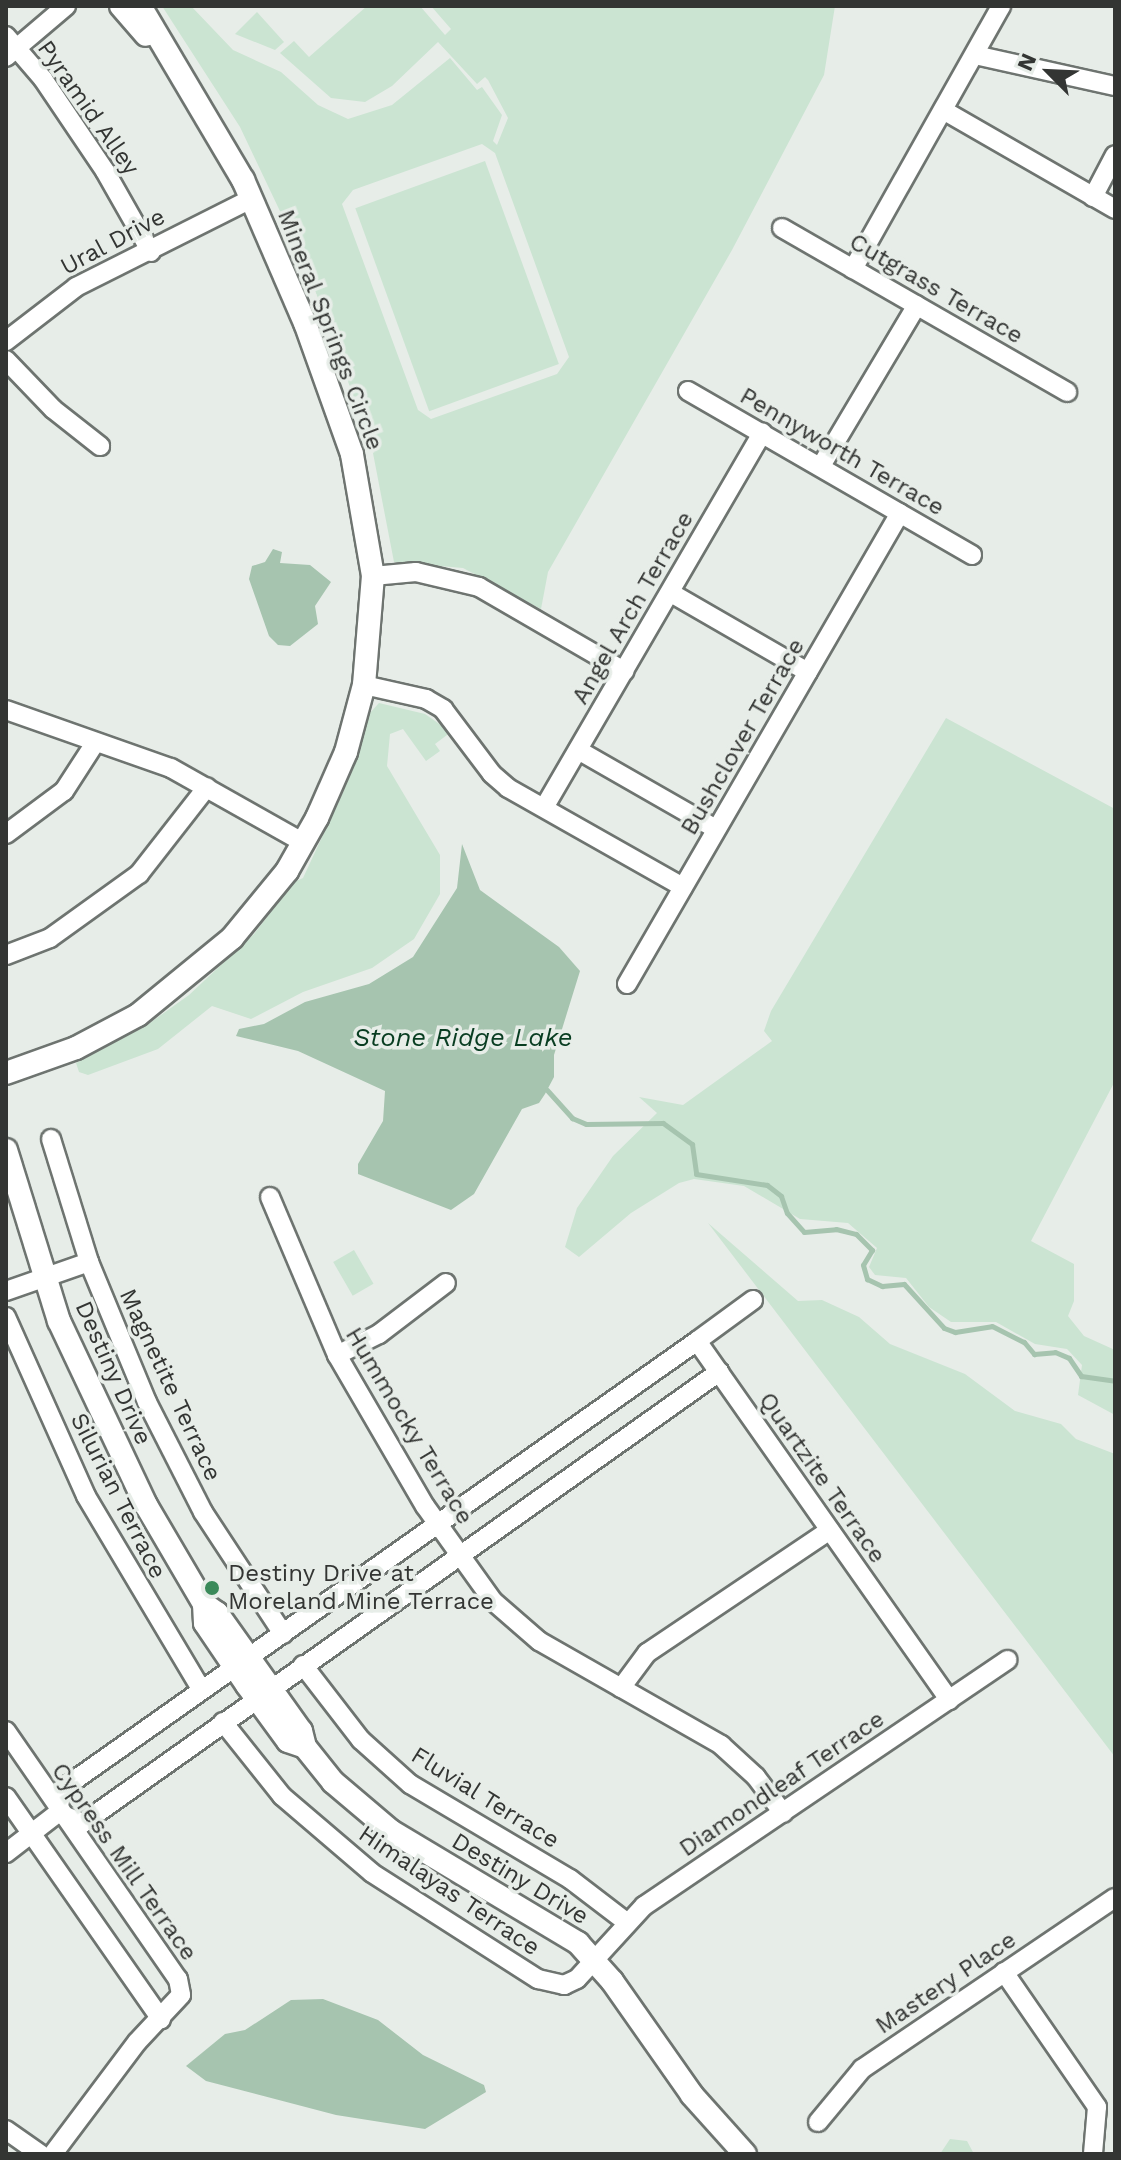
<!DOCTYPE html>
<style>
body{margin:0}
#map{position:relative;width:1121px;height:2160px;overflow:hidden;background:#e7ede8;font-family:"Work Sans",sans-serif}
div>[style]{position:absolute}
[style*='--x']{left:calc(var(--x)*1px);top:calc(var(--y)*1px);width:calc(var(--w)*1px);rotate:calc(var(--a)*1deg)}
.green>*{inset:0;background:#cbe4d2;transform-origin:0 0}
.water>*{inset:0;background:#a6c4af}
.stream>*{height:5px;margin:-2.5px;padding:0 2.5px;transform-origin:2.5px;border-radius:2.5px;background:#a6c4af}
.roads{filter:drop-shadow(2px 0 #6e7470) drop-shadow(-2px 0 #6e7470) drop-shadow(0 2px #6e7470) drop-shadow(0 -2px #6e7470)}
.minor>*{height:18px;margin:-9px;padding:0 9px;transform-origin:9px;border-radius:9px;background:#fff}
.tertiary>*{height:22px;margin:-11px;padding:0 11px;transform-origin:11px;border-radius:11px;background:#fff}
.dots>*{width:22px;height:22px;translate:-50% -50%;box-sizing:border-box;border:4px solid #e7ede8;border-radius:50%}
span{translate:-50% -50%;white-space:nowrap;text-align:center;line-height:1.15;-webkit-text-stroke:7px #e7ede8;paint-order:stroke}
.street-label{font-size:24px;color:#333533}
.poi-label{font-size:24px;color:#333533}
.left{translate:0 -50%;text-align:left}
.water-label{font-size:26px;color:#083d21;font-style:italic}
.frame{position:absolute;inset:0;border:8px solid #333533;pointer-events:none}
.north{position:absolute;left:1009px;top:32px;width:80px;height:80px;-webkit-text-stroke:6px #e7ede8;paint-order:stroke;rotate:294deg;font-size:22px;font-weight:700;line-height:32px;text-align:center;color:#333533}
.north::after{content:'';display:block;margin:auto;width:28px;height:36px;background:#333533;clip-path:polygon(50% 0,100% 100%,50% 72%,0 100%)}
</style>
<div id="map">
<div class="green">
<div style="clip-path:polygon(evenodd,162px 6px,191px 6px,233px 50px,281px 72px,318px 105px,348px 119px,392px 105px,450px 58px,477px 90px,482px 87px,502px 115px,493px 141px,497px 145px,508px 118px,488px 80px,485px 77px,477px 84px,438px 42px,392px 86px,365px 102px,331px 98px,280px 53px,294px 41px,309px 57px,367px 6px,420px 6px,445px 35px,451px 29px,431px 6px,835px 6px,824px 75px,732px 250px,548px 572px,541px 609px,463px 568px,394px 562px,372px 448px,307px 268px,240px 127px,162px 6px,482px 144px,495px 153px,569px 357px,557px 374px,431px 419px,418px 410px,342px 204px,353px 190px,482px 144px)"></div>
<div style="clip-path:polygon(257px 12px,284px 42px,275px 50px,235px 34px)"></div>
<div style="left:485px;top:161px;width:216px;height:138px;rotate:70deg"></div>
<div style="clip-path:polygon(379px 703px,425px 714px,451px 732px,435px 744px,440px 751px,426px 761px,403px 729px,390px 734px,387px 766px,440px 855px,440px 894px,414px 939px,372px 968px,303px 992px,251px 1019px,212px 1006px,158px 1049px,88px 1075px,79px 1072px,76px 1063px,147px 1025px,189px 995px,254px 934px,294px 882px,303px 878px,343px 792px,369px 714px)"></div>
<div style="clip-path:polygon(946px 718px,1115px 809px,1115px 1081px,1031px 1241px,1074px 1264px,1074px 1301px,1068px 1316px,1084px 1336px,1115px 1350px,1115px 1415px,1078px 1395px,1082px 1365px,1067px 1349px,1035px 1344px,996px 1322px,951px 1322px,929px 1307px,906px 1278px,875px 1275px,869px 1267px,877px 1248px,848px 1223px,800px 1219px,744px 1186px,694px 1179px,679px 1183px,631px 1213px,579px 1257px,565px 1247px,577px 1208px,613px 1156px,657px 1113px,639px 1097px,683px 1105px,772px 1041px,764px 1031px,771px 1011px)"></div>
<div style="clip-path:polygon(708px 1223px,798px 1301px,822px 1300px,859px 1317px,890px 1344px,965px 1374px,1015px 1411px,1061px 1424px,1076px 1439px,1115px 1454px,1115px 1757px)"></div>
<div style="left:354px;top:1250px;width:39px;height:24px;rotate:60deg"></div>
<div style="clip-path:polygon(950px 2139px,967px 2141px,974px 2154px,940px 2154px)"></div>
</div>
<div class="water">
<div style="clip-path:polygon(273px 549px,282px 552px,280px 563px,310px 565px,331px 582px,315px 606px,318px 624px,290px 646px,278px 645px,269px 636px,249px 579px,252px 566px,265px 562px)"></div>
<div style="clip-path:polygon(462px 844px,480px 890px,559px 947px,580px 971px,554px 1055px,554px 1077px,545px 1094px,539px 1103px,522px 1109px,474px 1194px,451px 1210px,358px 1174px,358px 1164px,383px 1121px,385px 1091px,298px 1051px,236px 1036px,239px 1029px,264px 1024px,305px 1002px,369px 984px,413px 957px,457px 888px)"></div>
<div style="clip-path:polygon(323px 1999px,378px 2020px,423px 2055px,484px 2085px,486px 2092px,425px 2129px,336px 2115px,206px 2081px,186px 2066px,225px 2034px,245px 2030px,291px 2000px)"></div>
</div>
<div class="stream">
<div style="--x:547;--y:1090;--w:38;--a:48"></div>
<div style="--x:572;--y:1118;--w:15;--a:23"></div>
<div style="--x:586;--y:1124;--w:77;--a:-0.7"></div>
<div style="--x:663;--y:1123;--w:36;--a:36"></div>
<div style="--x:692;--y:1144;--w:30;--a:82"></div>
<div style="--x:696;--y:1174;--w:72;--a:8.8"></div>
<div style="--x:767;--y:1185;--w:18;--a:38"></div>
<div style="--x:781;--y:1196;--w:18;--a:71"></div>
<div style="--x:787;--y:1213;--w:25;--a:48"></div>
<div style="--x:804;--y:1232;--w:32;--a:-5"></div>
<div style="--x:836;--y:1229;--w:21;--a:14"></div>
<div style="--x:856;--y:1234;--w:23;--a:45"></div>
<div style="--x:872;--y:1250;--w:17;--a:121"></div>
<div style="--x:863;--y:1265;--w:15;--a:74"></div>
<div style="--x:867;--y:1279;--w:17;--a:25"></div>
<div style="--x:882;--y:1286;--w:22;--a:-5"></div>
<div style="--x:904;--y:1284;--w:59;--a:47.7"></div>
<div style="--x:944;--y:1328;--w:12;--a:20"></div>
<div style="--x:955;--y:1332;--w:37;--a:-9"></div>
<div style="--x:992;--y:1326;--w:36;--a:27"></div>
<div style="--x:1024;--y:1342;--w:16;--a:50"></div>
<div style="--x:1034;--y:1354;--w:21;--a:-5"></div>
<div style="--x:1055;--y:1352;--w:15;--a:23"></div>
<div style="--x:1069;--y:1358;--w:22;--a:56"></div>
<div style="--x:1081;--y:1376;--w:34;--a:8"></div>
</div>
<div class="roads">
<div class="minor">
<div style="--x:6;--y:36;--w:57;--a:49.3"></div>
<div style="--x:43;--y:79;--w:111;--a:56"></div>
<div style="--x:105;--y:171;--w:93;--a:60.4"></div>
<div style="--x:975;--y:55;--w:143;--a:12.5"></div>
<div style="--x:6;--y:57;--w:79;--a:-40.4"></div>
<div style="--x:943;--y:110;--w:198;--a:29.9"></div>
<div style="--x:1093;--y:197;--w:47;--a:-62.4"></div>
<div style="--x:782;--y:228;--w:329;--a:29.9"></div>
<div style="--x:853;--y:269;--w:302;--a:-60.6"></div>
<div style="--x:6;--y:341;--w:88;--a:-37.6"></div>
<div style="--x:76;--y:287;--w:196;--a:-26.7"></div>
<div style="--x:6;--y:360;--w:68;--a:46.2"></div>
<div style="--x:53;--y:409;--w:60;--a:38.2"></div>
<div style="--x:688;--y:391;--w:328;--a:30"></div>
<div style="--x:821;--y:466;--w:187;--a:-59.2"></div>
<div style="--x:373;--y:576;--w:43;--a:-5.3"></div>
<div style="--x:416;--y:572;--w:65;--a:13.4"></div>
<div style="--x:479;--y:587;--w:168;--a:30.1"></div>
<div style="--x:671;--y:593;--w:158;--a:30"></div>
<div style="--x:364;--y:685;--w:64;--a:12.7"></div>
<div style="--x:426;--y:699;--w:20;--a:30"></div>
<div style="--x:443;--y:709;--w:81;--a:53"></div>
<div style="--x:492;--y:774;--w:21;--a:41"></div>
<div style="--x:508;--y:788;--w:201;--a:29.5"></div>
<div style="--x:6;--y:710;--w:175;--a:19.4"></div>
<div style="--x:171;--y:768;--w:153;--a:29.4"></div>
<div style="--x:578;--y:750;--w:159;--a:29.8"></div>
<div style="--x:545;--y:806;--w:432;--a:-59.8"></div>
<div style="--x:6;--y:834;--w:72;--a:-36.6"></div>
<div style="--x:64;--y:791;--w:57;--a:-57.1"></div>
<div style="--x:6;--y:955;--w:47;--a:-21.1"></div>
<div style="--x:50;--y:938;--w:110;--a:-35.7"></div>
<div style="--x:139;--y:874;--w:110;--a:-52"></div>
<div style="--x:627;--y:984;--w:544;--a:-59.9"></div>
<div style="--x:51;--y:1139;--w:129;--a:72.8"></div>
<div style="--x:89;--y:1262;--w:152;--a:67.5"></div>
<div style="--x:147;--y:1402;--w:123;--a:63"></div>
<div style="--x:203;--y:1512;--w:146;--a:56.7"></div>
<div style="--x:270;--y:1197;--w:172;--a:67"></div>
<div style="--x:337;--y:1355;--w:175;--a:59.8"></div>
<div style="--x:425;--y:1506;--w:117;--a:54.4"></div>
<div style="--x:493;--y:1601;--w:61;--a:41"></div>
<div style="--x:539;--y:1641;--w:210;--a:29.7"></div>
<div style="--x:721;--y:1745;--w:47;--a:42.4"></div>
<div style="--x:756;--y:1777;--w:45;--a:53.1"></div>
<div style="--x:6;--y:1291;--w:88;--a:-19.3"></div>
<div style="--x:753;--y:1300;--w:69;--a:143.8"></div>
<div style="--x:697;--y:1341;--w:439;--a:54.9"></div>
<div style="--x:6;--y:1317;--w:196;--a:65.9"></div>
<div style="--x:86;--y:1496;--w:225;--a:59.2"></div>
<div style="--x:337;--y:1355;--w:47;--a:-26.6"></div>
<div style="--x:379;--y:1334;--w:84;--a:-37.3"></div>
<div style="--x:303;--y:1665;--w:95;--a:52.3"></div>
<div style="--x:361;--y:1740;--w:66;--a:41.9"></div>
<div style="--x:410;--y:1784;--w:186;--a:30.7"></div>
<div style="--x:570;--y:1879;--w:69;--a:37.4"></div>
<div style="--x:621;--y:1688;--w:44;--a:-53.4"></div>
<div style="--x:647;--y:1653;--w:220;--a:-33.9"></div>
<div style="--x:223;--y:1722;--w:95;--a:51.4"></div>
<div style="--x:282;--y:1796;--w:118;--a:40.5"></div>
<div style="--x:372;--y:1873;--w:197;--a:32.6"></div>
<div style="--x:538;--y:1979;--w:27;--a:13"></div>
<div style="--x:564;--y:1985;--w:14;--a:-25"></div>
<div style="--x:577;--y:1979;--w:99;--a:-47.5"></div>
<div style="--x:644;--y:1906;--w:439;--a:-34.1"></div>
<div style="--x:6;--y:1731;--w:302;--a:55.3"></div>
<div style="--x:178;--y:1979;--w:16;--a:79"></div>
<div style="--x:181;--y:1995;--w:64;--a:133.1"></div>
<div style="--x:137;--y:2042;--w:140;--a:126.9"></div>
<div style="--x:6;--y:1797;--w:271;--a:55.1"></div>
<div style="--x:58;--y:1813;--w:27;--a:22"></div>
<div style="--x:83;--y:1823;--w:780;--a:-35.34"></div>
<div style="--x:6;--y:1853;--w:66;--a:-37.6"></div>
<div style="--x:58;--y:1813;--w:24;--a:-81"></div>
<div style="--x:62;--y:1789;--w:777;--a:-35.2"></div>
<div style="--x:1004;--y:1972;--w:164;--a:55.4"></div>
<div style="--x:1097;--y:2107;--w:47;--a:94.9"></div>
<div style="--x:818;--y:2122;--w:69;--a:-50.3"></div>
<div style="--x:862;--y:2069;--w:305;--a:-34.1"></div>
<div style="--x:6;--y:2130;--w:42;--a:35.2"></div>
</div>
<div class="tertiary">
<div style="--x:121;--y:6;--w:38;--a:49"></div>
<div style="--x:6;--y:1073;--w:74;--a:-19.7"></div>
<div style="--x:76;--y:1048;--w:70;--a:-28"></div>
<div style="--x:138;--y:1015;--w:122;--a:-39.3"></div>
<div style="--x:232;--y:938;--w:87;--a:-50.6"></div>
<div style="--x:287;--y:871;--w:61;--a:-60.5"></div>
<div style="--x:317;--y:818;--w:72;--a:-66.3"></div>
<div style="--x:346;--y:752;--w:69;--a:-75"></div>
<div style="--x:364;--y:685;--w:109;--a:-85.3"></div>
<div style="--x:373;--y:576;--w:124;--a:-99.8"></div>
<div style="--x:352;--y:454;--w:139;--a:-109.7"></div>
<div style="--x:305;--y:323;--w:156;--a:-113.4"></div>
<div style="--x:243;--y:180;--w:202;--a:-120.6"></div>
<div style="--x:6;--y:1150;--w:179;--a:72.8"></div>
<div style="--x:59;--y:1321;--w:204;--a:64.7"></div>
<div style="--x:146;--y:1505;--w:115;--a:59.6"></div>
<div style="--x:204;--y:1604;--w:16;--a:35"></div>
<div style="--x:217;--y:1613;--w:145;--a:54.6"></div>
<div style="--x:301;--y:1731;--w:16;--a:76"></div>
<div style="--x:305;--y:1747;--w:45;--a:51.3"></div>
<div style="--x:333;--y:1782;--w:76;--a:40.2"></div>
<div style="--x:391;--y:1831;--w:218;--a:30.9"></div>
<div style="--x:578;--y:1943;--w:51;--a:48.2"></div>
<div style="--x:612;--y:1981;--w:139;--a:54.9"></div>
<div style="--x:692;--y:2095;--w:79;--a:48.1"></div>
<div style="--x:204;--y:1604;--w:19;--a:87"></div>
<div style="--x:205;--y:1623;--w:75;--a:55.9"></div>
<div style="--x:247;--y:1685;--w:69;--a:53.8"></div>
<div style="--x:288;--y:1741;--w:18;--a:19"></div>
</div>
</div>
<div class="dots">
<div style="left:212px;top:1588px;background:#3b8a5a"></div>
</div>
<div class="street-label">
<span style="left:88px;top:108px;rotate:55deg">Pyramid Alley</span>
<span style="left:113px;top:242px;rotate:-28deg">Ural Drive</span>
<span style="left:936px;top:289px;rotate:30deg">Cutgrass Terrace</span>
<span style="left:330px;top:330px;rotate:69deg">Mineral Springs Circle</span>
<span style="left:842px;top:452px;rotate:30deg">Pennyworth Terrace</span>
<span style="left:633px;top:608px;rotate:-60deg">Angel Arch Terrace</span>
<span style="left:743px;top:737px;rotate:-60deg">Bushclover Terrace</span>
<span style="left:113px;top:1373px;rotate:66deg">Destiny Drive</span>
<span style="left:170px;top:1385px;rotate:65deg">Magnetite Terrace</span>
<span style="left:409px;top:1426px;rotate:59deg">Hummocky Terrace</span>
<span style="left:822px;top:1478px;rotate:55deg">Quartzite Terrace</span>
<span style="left:118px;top:1496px;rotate:63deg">Silurian Terrace</span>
<span style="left:782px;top:1784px;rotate:-34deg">Diamondleaf Terrace</span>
<span style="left:485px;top:1798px;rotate:32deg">Fluvial Terrace</span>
<span style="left:124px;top:1862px;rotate:55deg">Cypress Mill Terrace</span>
<span style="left:520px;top:1879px;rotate:31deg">Destiny Drive</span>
<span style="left:449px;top:1891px;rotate:34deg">Himalayas Terrace</span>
<span style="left:946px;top:1983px;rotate:-34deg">Mastery Place</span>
</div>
<div class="poi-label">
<span class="left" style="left:228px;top:1588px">Destiny Drive at<br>Moreland Mine Terrace</span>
</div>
<div class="water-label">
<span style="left:463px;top:1038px">Stone Ridge Lake</span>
</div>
<div class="frame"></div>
<div class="north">N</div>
</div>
